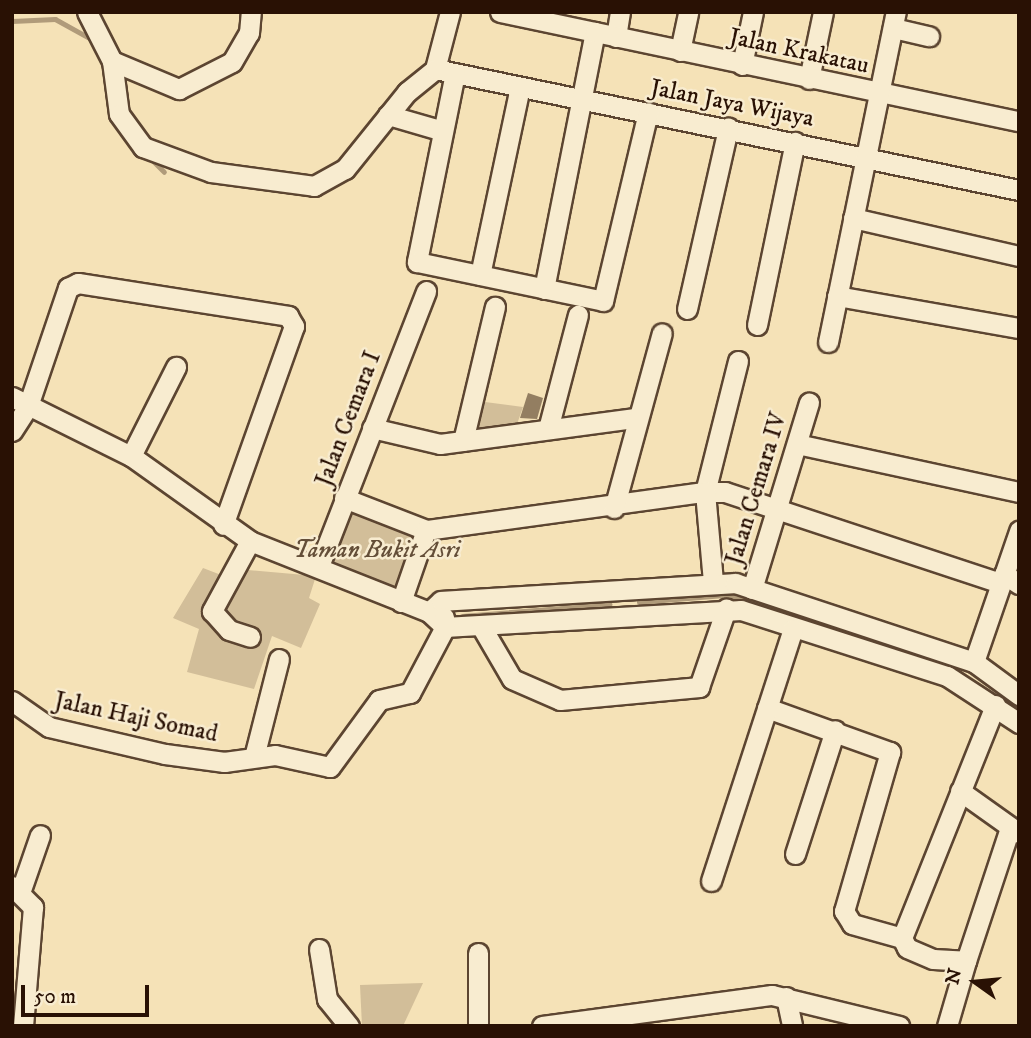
<!DOCTYPE html>
<style>
body{margin:0}
#map{position:relative;width:1031px;height:1038px;overflow:hidden;background:#f5e2b7;font-family:"IM FELL DW Pica",serif}
div>[style]{position:absolute}
[style*='--x']{left:calc(var(--x)*1px);top:calc(var(--y)*1px);width:calc(var(--w)*1px);rotate:calc(var(--a)*1deg)}
.green>*{inset:0;background:#d2be99;transform-origin:0 0}
.stream>*{height:5px;margin:-2.5px;padding:0 2.5px;transform-origin:2.5px;border-radius:2.5px;background:#b09b7a}
.building>*{inset:0;background:#937e61}
.roads{filter:drop-shadow(2px 0 #5c4531) drop-shadow(-2px 0 #5c4531) drop-shadow(0 2px #5c4531) drop-shadow(0 -2px #5c4531)}
.minor>*{height:19px;margin:-9.5px;padding:0 9.5px;transform-origin:9.5px;border-radius:9.5px;background:#f8ecd0}
span{translate:-50% -50%;white-space:nowrap;text-align:center;line-height:1.15;-webkit-text-stroke:5px #f8ecd0;paint-order:stroke}
.street-label{font-size:24px;color:#291104}
.park-label{font-size:24px;color:#644e38;font-style:italic}
.frame{position:absolute;inset:0;border:14px solid #291104;pointer-events:none}
.north{position:absolute;left:940px;top:947px;width:70px;height:70px;-webkit-text-stroke:5px #f8ecd0;paint-order:stroke;rotate:285deg;font-size:19px;font-weight:700;line-height:28px;text-align:center;color:#291104}
.north::after{content:'';display:block;margin:auto;width:24px;height:32px;background:#291104;clip-path:polygon(50% 0,100% 100%,50% 72%,0 100%)}
.scale{position:absolute;left:21px;top:985px;width:128px;height:32px;box-sizing:border-box;border:4px solid #291104;border-top:0;padding-left:9px;font-size:21px;line-height:24px;white-space:nowrap;color:#291104;-webkit-text-stroke:5px #f8ecd0;paint-order:stroke}
</style>
<div id="map">
<div class="green">
<div style="clip-path:polygon(485px 402px,523px 407px,516px 427px,477px 429px)"></div>
<div style="left:344px;top:498px;width:88px;height:72px;rotate:21deg"></div>
<div style="clip-path:polygon(203px 568px,229px 578px,237px 569px,316px 576px,309px 598px,320px 604px,301px 648px,272px 636px,254px 689px,187px 672px,199px 629px,173px 618px)"></div>
<div style="clip-path:polygon(423px 983px,403px 1026px,362px 1026px,360px 985px)"></div>
</div>
<div class="stream">
<div style="--x:12;--y:21;--w:43;--a:-2.7"></div>
<div style="--x:55;--y:19;--w:41;--a:29.1"></div>
<div style="--x:149;--y:157;--w:21;--a:45"></div>
<div style="--x:639;--y:602;--w:85;--a:-4.7"></div>
<div style="--x:724;--y:595;--w:64;--a:15.3"></div>
<div style="--x:462;--y:616;--w:148;--a:-4.6"></div>
<div style="--x:807;--y:620;--w:83;--a:18.9"></div>
</div>
<div class="building">
<div style="clip-path:polygon(528px 393px,543px 398px,537px 419px,520px 418px)"></div>
</div>
<div class="roads">
<div class="minor">
<div style="--x:87;--y:12;--w:55;--a:63"></div>
<div style="--x:112;--y:61;--w:73;--a:22.7"></div>
<div style="--x:179;--y:89;--w:59;--a:-27"></div>
<div style="--x:232;--y:62;--w:34;--a:-60"></div>
<div style="--x:249;--y:33;--w:21;--a:-85"></div>
<div style="--x:500;--y:12;--w:97;--a:11.9"></div>
<div style="--x:893;--y:28;--w:37;--a:13"></div>
<div style="--x:616;--y:37;--w:25;--a:-81"></div>
<div style="--x:680;--y:51;--w:40;--a:-78"></div>
<div style="--x:112;--y:61;--w:53;--a:82.5"></div>
<div style="--x:119;--y:114;--w:41;--a:54"></div>
<div style="--x:143;--y:147;--w:72;--a:20.2"></div>
<div style="--x:211;--y:172;--w:104;--a:7.7"></div>
<div style="--x:314;--y:186;--w:35;--a:-29"></div>
<div style="--x:345;--y:169;--w:99;--a:-51.2"></div>
<div style="--x:407;--y:92;--w:36;--a:-39"></div>
<div style="--x:435;--y:69;--w:59;--a:-75.3"></div>
<div style="--x:742;--y:65;--w:54;--a:-78.3"></div>
<div style="--x:435;--y:69;--w:596;--a:11.71"></div>
<div style="--x:455;--y:73;--w:193;--a:101.4"></div>
<div style="--x:417;--y:262;--w:190;--a:11.8"></div>
<div style="--x:603;--y:301;--w:194;--a:-76.6"></div>
<div style="--x:809;--y:79;--w:68;--a:-78.2"></div>
<div style="--x:388;--y:115;--w:57;--a:16.2"></div>
<div style="--x:853;--y:218;--w:170;--a:12.9"></div>
<div style="--x:480;--y:275;--w:192;--a:-78"></div>
<div style="--x:544;--y:289;--w:262;--a:-78.8"></div>
<div style="--x:595;--y:32;--w:433;--a:11.9"></div>
<div style="--x:837;--y:296;--w:185;--a:10"></div>
<div style="--x:687;--y:309;--w:186;--a:-77.2"></div>
<div style="--x:757;--y:325;--w:187;--a:-78.3"></div>
<div style="--x:828;--y:342;--w:337;--a:-78.4"></div>
<div style="--x:738;--y:361;--w:135;--a:104.1"></div>
<div style="--x:705;--y:492;--w:20;--a:0"></div>
<div style="--x:725;--y:492;--w:290;--a:18.3"></div>
<div style="--x:12;--y:397;--w:133;--a:26.4"></div>
<div style="--x:131;--y:456;--w:146;--a:35.5"></div>
<div style="--x:250;--y:541;--w:193;--a:21.6"></div>
<div style="--x:429;--y:612;--w:22;--a:43"></div>
<div style="--x:445;--y:627;--w:296;--a:-3.3"></div>
<div style="--x:741;--y:610;--w:216;--a:17.8"></div>
<div style="--x:947;--y:676;--w:86;--a:33.1"></div>
<div style="--x:372;--y:428;--w:70;--a:13.2"></div>
<div style="--x:440;--y:444;--w:197;--a:-7.6"></div>
<div style="--x:548;--y:429;--w:118;--a:-75.3"></div>
<div style="--x:12;--y:431;--w:30;--a:-57"></div>
<div style="--x:28;--y:406;--w:125;--a:-71.3"></div>
<div style="--x:68;--y:288;--w:11;--a:-27"></div>
<div style="--x:78;--y:283;--w:213;--a:8.9"></div>
<div style="--x:288;--y:316;--w:12;--a:59"></div>
<div style="--x:294;--y:326;--w:211;--a:109.6"></div>
<div style="--x:463;--y:441;--w:138;--a:-76.6"></div>
<div style="--x:797;--y:444;--w:227;--a:12.2"></div>
<div style="--x:131;--y:456;--w:100;--a:-63.2"></div>
<div style="--x:344;--y:498;--w:88;--a:21.3"></div>
<div style="--x:426;--y:530;--w:282;--a:-7.8"></div>
<div style="--x:705;--y:492;--w:89;--a:84.9"></div>
<div style="--x:614;--y:508;--w:181;--a:-74.7"></div>
<div style="--x:250;--y:541;--w:80;--a:118.5"></div>
<div style="--x:212;--y:611;--w:25;--a:48"></div>
<div style="--x:229;--y:630;--w:22;--a:18"></div>
<div style="--x:319;--y:566;--w:295;--a:-68.7"></div>
<div style="--x:1004;--y:574;--w:18;--a:34"></div>
<div style="--x:752;--y:589;--w:195;--a:-73"></div>
<div style="--x:401;--y:602;--w:76;--a:-70.9"></div>
<div style="--x:429;--y:612;--w:16;--a:-43"></div>
<div style="--x:441;--y:601;--w:295;--a:-3.5"></div>
<div style="--x:735;--y:583;--w:252;--a:18.3"></div>
<div style="--x:974;--y:662;--w:56;--a:36.3"></div>
<div style="--x:481;--y:626;--w:61;--a:59.7"></div>
<div style="--x:512;--y:679;--w:52;--a:23.6"></div>
<div style="--x:560;--y:700;--w:140;--a:-5.3"></div>
<div style="--x:699;--y:687;--w:83;--a:-70.9"></div>
<div style="--x:974;--y:662;--w:139;--a:-71"></div>
<div style="--x:12;--y:701;--w:45;--a:35.1"></div>
<div style="--x:49;--y:727;--w:119;--a:13.1"></div>
<div style="--x:165;--y:754;--w:60;--a:7.7"></div>
<div style="--x:224;--y:762;--w:51;--a:-7.8"></div>
<div style="--x:275;--y:755;--w:56;--a:12.3"></div>
<div style="--x:330;--y:767;--w:83;--a:-53.8"></div>
<div style="--x:379;--y:700;--w:32;--a:-13"></div>
<div style="--x:410;--y:693;--w:75;--a:-62.1"></div>
<div style="--x:445;--y:627;--w:10;--a:-96"></div>
<div style="--x:767;--y:708;--w:131;--a:19.7"></div>
<div style="--x:890;--y:752;--w:166;--a:106.1"></div>
<div style="--x:844;--y:911;--w:15;--a:58"></div>
<div style="--x:852;--y:924;--w:52;--a:15.6"></div>
<div style="--x:902;--y:938;--w:11;--a:63"></div>
<div style="--x:907;--y:948;--w:28;--a:23"></div>
<div style="--x:933;--y:959;--w:33;--a:3"></div>
<div style="--x:966;--y:961;--w:140;--a:-71.7"></div>
<div style="--x:254;--y:757;--w:101;--a:-75.7"></div>
<div style="--x:960;--y:791;--w:72;--a:35.4"></div>
<div style="--x:795;--y:854;--w:130;--a:-72.1"></div>
<div style="--x:711;--y:881;--w:265;--a:-72"></div>
<div style="--x:12;--y:886;--w:30;--a:45"></div>
<div style="--x:33;--y:907;--w:119;--a:94.8"></div>
<div style="--x:21;--y:890;--w:58;--a:-70.9"></div>
<div style="--x:902;--y:938;--w:251;--a:-68.2"></div>
<div style="--x:319;--y:949;--w:51;--a:80.9"></div>
<div style="--x:327;--y:999;--w:35;--a:51"></div>
<div style="--x:478;--y:953;--w:73;--a:90"></div>
<div style="--x:786;--y:997;--w:30;--a:78"></div>
<div style="--x:542;--y:1026;--w:232;--a:-7.7"></div>
<div style="--x:772;--y:995;--w:131;--a:13.7"></div>
<div style="--x:947;--y:1026;--w:68;--a:-73.7"></div>
</div>
</div>
<div class="street-label">
<span style="left:799px;top:52px;rotate:12deg">Jalan Krakatau</span>
<span style="left:732px;top:104px;rotate:11deg">Jalan Jaya Wijaya</span>
<span style="left:349px;top:419px;rotate:-69deg">Jalan Cemara I</span>
<span style="left:757px;top:489px;rotate:-73deg">Jalan Cemara IV</span>
<span style="left:136px;top:718px;rotate:12deg">Jalan Haji Somad</span>
</div>
<div class="park-label">
<span style="left:377px;top:551px">Taman Bukit Asri</span>
</div>
<div class="frame"></div>
<div class="north">N</div>
<div class="scale">50 m</div>
</div>
